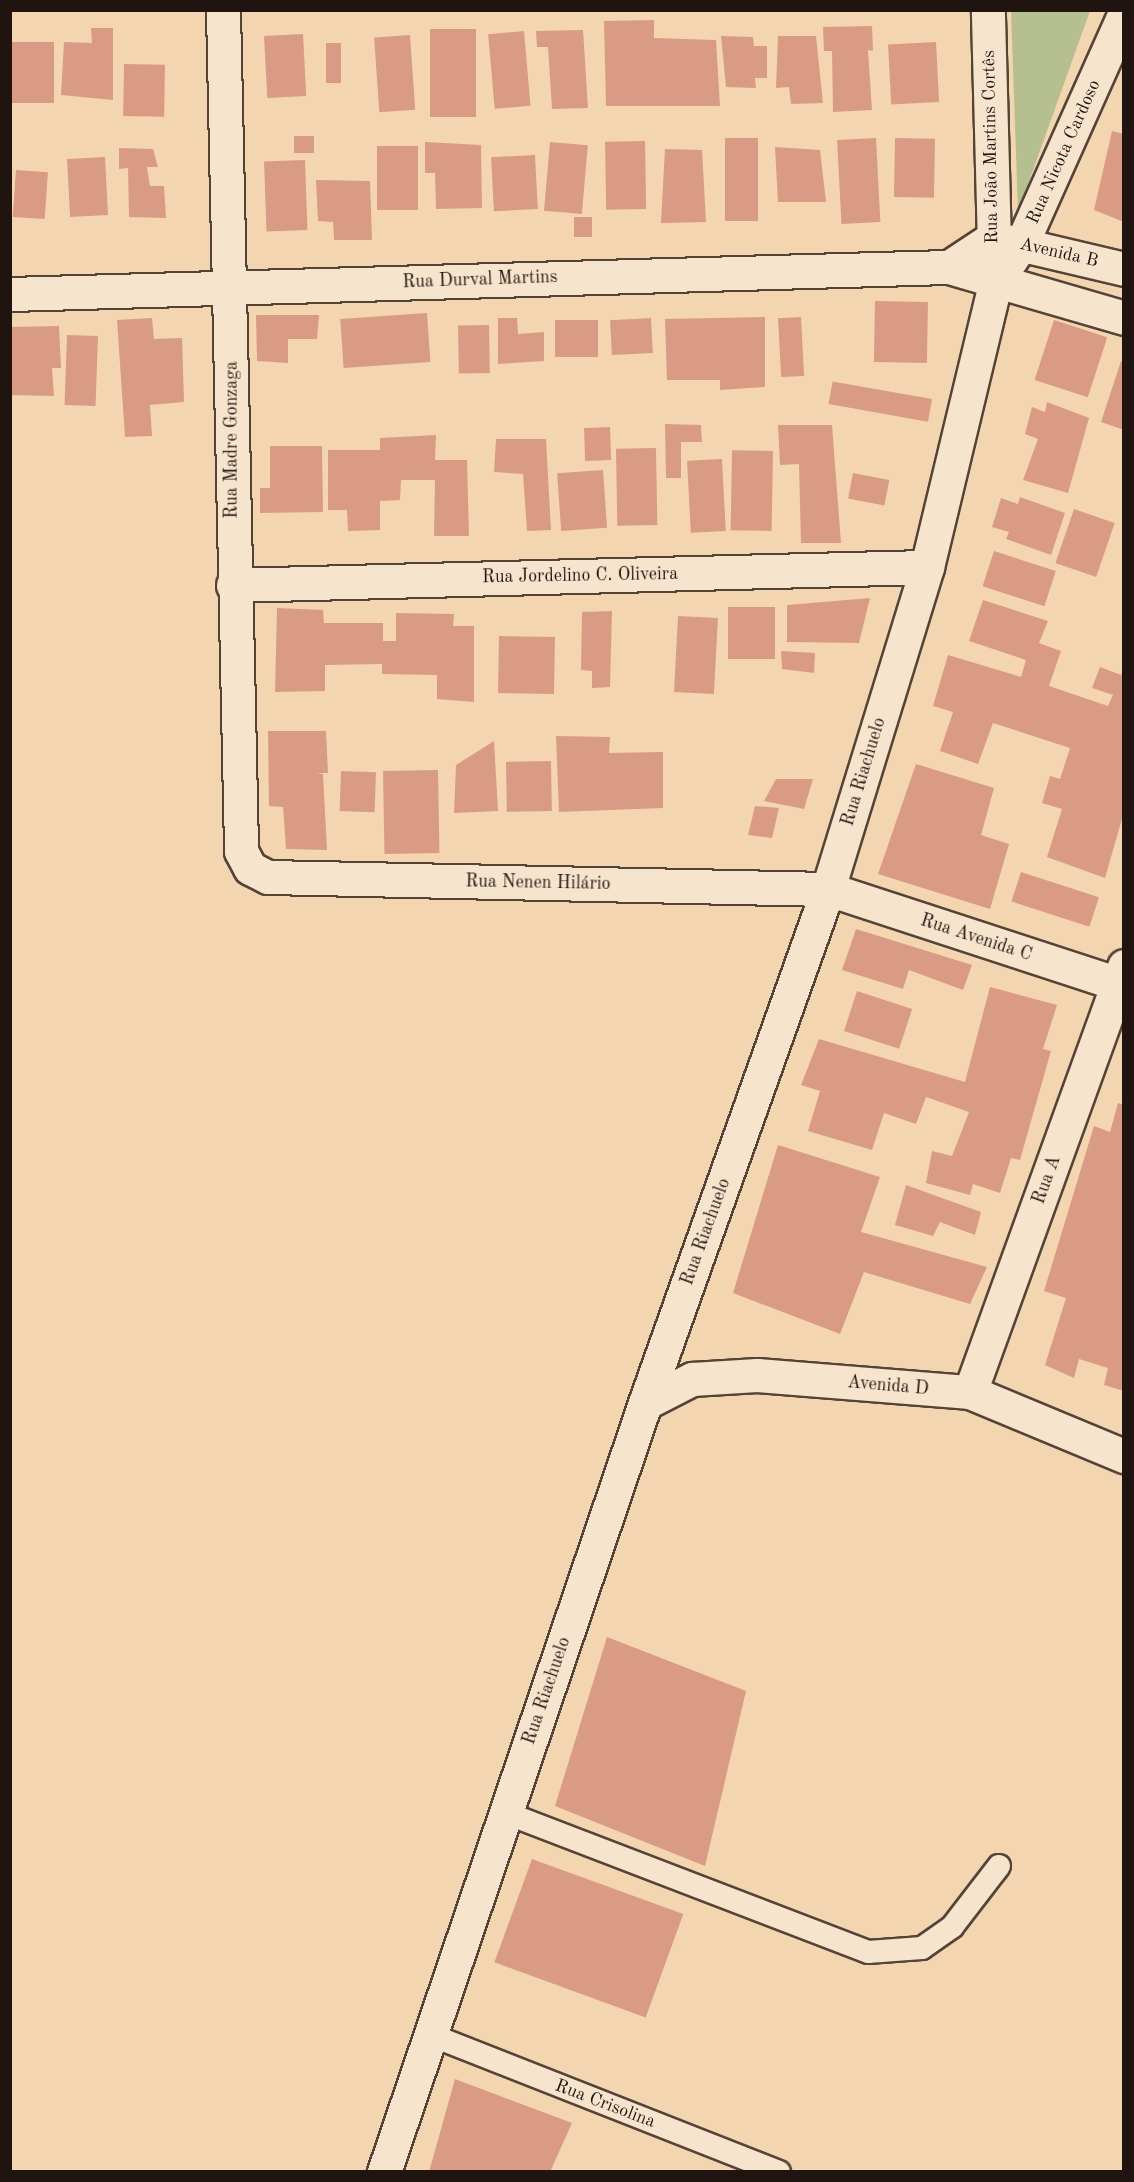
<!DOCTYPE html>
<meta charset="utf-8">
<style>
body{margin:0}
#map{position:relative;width:1134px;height:2182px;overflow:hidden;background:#f3d6b0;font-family:"Old Standard TT",serif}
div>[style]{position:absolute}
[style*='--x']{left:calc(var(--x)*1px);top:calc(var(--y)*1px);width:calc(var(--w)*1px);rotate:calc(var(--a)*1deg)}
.green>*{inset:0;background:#b5bf90}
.building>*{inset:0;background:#da9b85;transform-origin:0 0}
.roads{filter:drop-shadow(2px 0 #544438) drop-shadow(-2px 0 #544438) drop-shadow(0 2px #544438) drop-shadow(0 -2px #544438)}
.lane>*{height:22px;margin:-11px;padding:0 11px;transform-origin:11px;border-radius:11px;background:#f7e4cc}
.street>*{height:33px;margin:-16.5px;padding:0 16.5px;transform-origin:16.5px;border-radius:16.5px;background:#f7e4cc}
.secondary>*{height:33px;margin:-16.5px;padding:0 16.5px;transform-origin:16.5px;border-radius:16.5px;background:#f7e4cc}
span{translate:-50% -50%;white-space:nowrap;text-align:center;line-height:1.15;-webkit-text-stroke:4.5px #f7e4cc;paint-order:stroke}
.street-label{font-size:18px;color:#1f1410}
.frame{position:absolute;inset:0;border:12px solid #1f1410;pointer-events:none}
</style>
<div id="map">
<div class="green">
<div style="clip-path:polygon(1011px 11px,1090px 11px,1018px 212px)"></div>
</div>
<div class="building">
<div style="clip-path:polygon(654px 20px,654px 38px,716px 40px,720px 106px,606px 106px,604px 21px)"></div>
<div style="clip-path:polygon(872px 26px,873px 51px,868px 50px,872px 110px,833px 112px,832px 51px,824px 51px,823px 27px)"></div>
<div style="clip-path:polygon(91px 28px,113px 28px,113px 100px,61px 95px,64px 42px,92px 43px)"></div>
<div style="left:430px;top:29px;width:46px;height:88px"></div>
<div style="clip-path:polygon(583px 30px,588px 108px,552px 109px,548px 47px,537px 47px,536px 31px)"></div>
<div style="left:524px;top:31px;width:75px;height:36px;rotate:85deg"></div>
<div style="left:303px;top:34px;width:62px;height:39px;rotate:87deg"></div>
<div style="left:410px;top:35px;width:75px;height:36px;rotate:86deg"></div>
<div style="clip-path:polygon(721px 36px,753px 37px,754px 46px,767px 46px,767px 78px,755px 78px,756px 88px,726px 87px)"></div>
<div style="clip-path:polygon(778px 36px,816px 36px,823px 103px,791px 104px,789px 87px,776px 88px)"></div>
<div style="left:11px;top:42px;width:43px;height:61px"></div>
<div style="left:936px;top:42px;width:60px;height:48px;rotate:87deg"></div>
<div style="left:326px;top:43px;width:15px;height:40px"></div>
<div style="left:124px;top:64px;width:41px;height:52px;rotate:1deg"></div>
<div style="clip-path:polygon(1112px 131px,1124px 134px,1124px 222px,1094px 210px)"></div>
<div style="left:294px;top:136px;width:20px;height:17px"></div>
<div style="left:725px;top:138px;width:33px;height:83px"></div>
<div style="left:876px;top:138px;width:84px;height:39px;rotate:87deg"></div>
<div style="left:895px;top:138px;width:40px;height:59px;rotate:1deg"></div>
<div style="left:645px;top:141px;width:68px;height:40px;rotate:89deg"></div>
<div style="clip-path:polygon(425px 142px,481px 145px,482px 208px,436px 209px,435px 173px,425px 173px)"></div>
<div style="left:550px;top:142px;width:38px;height:69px;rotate:5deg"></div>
<div style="left:377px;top:146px;width:41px;height:64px"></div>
<div style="clip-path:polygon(775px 147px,820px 150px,826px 202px,778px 202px)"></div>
<div style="clip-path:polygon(119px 148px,153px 149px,158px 167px,147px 167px,150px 186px,164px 186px,166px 218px,129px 217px,128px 168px,119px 169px)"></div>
<div style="clip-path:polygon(665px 149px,702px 150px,706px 222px,661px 223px)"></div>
<div style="left:535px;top:155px;width:54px;height:44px;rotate:87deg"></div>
<div style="left:105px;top:157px;width:58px;height:38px;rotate:87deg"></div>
<div style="left:305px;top:160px;width:70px;height:41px;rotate:88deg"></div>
<div style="left:16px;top:170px;width:32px;height:47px;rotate:4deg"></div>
<div style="clip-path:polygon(316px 180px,370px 181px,372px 240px,334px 240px,333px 222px,318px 221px)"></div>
<div style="left:574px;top:217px;width:18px;height:20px"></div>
<div style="left:928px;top:302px;width:61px;height:53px;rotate:91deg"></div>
<div style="left:427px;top:313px;width:49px;height:87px;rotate:86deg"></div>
<div style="clip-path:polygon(256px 315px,319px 315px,317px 339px,288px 339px,288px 363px,257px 361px)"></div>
<div style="clip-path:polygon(765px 317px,765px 387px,720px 390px,720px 380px,667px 380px,665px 319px)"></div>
<div style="left:801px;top:317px;width:59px;height:23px;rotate:87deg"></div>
<div style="clip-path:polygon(152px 318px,154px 339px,182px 338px,184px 402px,150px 405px,152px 436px,125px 437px,117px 320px)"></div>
<div style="clip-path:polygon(498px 318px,517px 318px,518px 334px,544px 332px,544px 361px,498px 364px)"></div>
<div style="left:651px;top:318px;width:35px;height:41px;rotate:87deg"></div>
<div style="left:555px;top:320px;width:43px;height:37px"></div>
<div style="left:1054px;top:320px;width:56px;height:63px;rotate:18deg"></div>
<div style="left:489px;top:325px;width:48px;height:31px;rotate:89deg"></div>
<div style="clip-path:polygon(59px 326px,61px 368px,52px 368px,54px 396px,10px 395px,10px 327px)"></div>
<div style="left:67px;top:335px;width:31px;height:70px;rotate:2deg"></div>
<div style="clip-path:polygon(1121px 361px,1124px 362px,1124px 430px,1101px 422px)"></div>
<div style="left:932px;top:399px;width:23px;height:101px;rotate:100deg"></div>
<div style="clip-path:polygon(1047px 402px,1089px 418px,1068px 493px,1023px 480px,1038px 439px,1025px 434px,1032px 407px,1045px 412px)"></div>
<div style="clip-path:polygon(665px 424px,701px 425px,702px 442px,681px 442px,681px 478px,666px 478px)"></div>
<div style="clip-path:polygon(778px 425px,832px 425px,841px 543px,801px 543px,799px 464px,780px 465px)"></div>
<div style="left:610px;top:427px;width:33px;height:26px;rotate:88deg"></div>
<div style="clip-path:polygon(436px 435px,435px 460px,467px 460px,469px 536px,434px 536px,435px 480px,401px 480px,400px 500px,380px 501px,380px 530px,348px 531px,347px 510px,328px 510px,328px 450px,380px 450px,380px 438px)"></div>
<div style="clip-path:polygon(496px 439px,546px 439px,551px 530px,527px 531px,523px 474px,494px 472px)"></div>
<div style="clip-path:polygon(270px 446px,322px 446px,323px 512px,260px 513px,260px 488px,270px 488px)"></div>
<div style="left:656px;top:448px;width:77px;height:40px;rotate:89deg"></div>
<div style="left:773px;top:451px;width:80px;height:41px;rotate:91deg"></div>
<div style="left:722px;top:459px;width:72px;height:35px;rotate:87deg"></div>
<div style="left:603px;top:470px;width:58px;height:46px;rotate:86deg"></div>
<div style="left:853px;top:473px;width:37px;height:26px;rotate:11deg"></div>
<div style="clip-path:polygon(1020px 497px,1065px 513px,1051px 555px,1006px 539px,1009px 532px,992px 527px,1001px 498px,1018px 504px)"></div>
<div style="left:1074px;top:509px;width:43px;height:57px;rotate:19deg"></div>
<div style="left:994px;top:551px;width:65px;height:37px;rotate:18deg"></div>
<div style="clip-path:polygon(870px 598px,859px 643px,787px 642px,787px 605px)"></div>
<div style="clip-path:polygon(983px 600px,1048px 621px,1039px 643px,1061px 651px,1049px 686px,1108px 706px,1113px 695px,1092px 688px,1100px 667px,1121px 675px,1124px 669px,1124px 812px,1105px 878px,1047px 857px,1062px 809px,1042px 803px,1050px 776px,1060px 779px,1070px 748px,993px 723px,978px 764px,940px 751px,953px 712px,933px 706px,948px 655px,1021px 677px,1026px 660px,969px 641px)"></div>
<div style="left:728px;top:607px;width:47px;height:52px"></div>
<div style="clip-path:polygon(277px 608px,323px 610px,324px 623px,383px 623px,383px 641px,396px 641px,396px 613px,454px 614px,453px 626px,474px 626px,474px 702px,437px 699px,437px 675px,382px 674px,382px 664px,325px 665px,325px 658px,325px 691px,275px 692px)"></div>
<div style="clip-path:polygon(612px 611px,610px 687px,592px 688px,592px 671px,581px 670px,582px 612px)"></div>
<div style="left:678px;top:616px;width:40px;height:76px;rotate:3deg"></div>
<div style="left:499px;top:636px;width:56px;height:57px;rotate:1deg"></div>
<div style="clip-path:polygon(781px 651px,815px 653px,814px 673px,782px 669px)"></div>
<div style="clip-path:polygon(268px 731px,326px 731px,328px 773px,317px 773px,323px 774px,327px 850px,286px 849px,283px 807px,269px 806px)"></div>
<div style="clip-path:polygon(556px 736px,610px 737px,609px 753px,663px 752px,663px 808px,559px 812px)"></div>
<div style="clip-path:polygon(494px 741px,498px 811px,454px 813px,456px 765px)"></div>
<div style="left:551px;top:761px;width:50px;height:45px;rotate:89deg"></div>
<div style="clip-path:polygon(916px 764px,994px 788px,981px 835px,1009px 844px,990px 909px,878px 874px)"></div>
<div style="left:438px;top:770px;width:83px;height:55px;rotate:89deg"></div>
<div style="left:341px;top:771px;width:35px;height:40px;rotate:2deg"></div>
<div style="clip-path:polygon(776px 779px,813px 779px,804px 809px,764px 801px)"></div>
<div style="clip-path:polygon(755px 806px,779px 808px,772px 838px,748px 835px)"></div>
<div style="left:1021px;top:872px;width:82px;height:31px;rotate:18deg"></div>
<div style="clip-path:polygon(856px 929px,972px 965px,963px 990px,909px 970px,903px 989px,842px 970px)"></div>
<div style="clip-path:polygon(990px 987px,1057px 1005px,1043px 1049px,1051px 1051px,1020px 1160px,1011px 1158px,1000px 1193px,973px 1184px,970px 1195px,926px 1183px,932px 1151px,952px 1156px,969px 1112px,926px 1097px,916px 1124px,884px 1113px,872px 1150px,808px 1131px,820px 1091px,801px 1085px,819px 1039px,965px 1082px)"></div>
<div style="left:857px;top:991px;width:58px;height:42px;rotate:18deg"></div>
<div style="clip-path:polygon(1118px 1103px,1124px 1105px,1124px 1391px,1104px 1385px,1108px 1368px,1079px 1359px,1074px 1378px,1045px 1365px,1066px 1298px,1044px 1291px,1094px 1126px,1110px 1132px)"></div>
<div style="clip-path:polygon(778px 1145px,880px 1177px,861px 1232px,987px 1267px,970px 1304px,864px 1272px,840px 1334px,733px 1293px)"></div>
<div style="clip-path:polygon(906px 1185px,981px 1212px,975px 1235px,940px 1222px,933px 1236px,895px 1225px)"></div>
<div style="clip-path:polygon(607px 1637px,746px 1691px,705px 1866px,555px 1806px)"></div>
<div style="left:532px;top:1859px;width:161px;height:110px;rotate:20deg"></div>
<div style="clip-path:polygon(455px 2079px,572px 2123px,550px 2172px,429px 2172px)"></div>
</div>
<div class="roads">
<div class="lane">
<div style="--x:506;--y:1813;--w:388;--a:21"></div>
<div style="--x:868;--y:1952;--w:54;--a:-4.2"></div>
<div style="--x:922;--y:1948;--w:37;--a:-35"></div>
<div style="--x:952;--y:1927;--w:77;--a:-52.4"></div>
<div style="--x:431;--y:2035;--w:374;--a:21.5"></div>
</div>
<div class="street">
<div style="--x:223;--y:10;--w:841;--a:88.77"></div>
<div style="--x:241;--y:851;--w:19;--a:62"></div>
<div style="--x:250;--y:868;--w:20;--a:27"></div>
<div style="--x:268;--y:877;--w:560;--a:1.23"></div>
<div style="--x:828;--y:889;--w:311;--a:18.1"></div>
<div style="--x:949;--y:267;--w:53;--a:-33.4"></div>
<div style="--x:993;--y:238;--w:135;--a:13.3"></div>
<div style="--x:995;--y:283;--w:48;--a:-56"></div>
<div style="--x:1022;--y:243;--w:250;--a:-65.9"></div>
<div style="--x:10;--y:294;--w:939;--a:-1.65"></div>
<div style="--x:949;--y:267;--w:182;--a:16.2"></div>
<div style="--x:233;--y:585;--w:694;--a:-1.49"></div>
<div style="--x:970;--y:1392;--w:453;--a:-70.1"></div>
<div style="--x:645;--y:1403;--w:53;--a:-27.1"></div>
<div style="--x:692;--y:1379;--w:65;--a:-3.5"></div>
<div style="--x:757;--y:1375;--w:214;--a:4.6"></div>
<div style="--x:970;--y:1392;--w:167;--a:22.6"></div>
</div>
<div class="secondary">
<div style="--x:384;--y:2172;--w:812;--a:-71.25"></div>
<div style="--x:645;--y:1403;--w:546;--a:-70.4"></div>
<div style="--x:828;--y:889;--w:337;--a:-72.9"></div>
<div style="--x:927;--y:567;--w:292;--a:-76.5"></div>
<div style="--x:995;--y:283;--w:273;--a:-91.5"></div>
</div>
</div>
<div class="street-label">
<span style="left:991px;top:147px;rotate:-91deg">Rua João Martins Cortês</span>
<span style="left:1064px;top:152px;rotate:-66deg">Rua Nicota Cardoso</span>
<span style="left:1059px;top:253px;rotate:13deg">Avenida B</span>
<span style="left:480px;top:280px;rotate:-2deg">Rua Durval Martins</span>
<span style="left:232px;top:440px;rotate:-90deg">Rua Madre Gonzaga</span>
<span style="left:580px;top:576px;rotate:-1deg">Rua Jordelino C. Oliveira</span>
<span style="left:864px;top:772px;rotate:-73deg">Rua Riachuelo</span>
<span style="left:538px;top:883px;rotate:1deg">Rua Nenen Hilário</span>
<span style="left:976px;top:938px;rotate:18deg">Rua Avenida C</span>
<span style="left:1047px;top:1180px;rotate:-70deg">Rua A</span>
<span style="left:706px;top:1232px;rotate:-70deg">Rua Riachuelo</span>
<span style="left:888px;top:1386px;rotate:5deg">Avenida D</span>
<span style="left:547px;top:1691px;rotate:-71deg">Rua Riachuelo</span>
<span style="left:605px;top:2104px;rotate:21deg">Rua Crisolina</span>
</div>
<div class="frame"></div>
</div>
